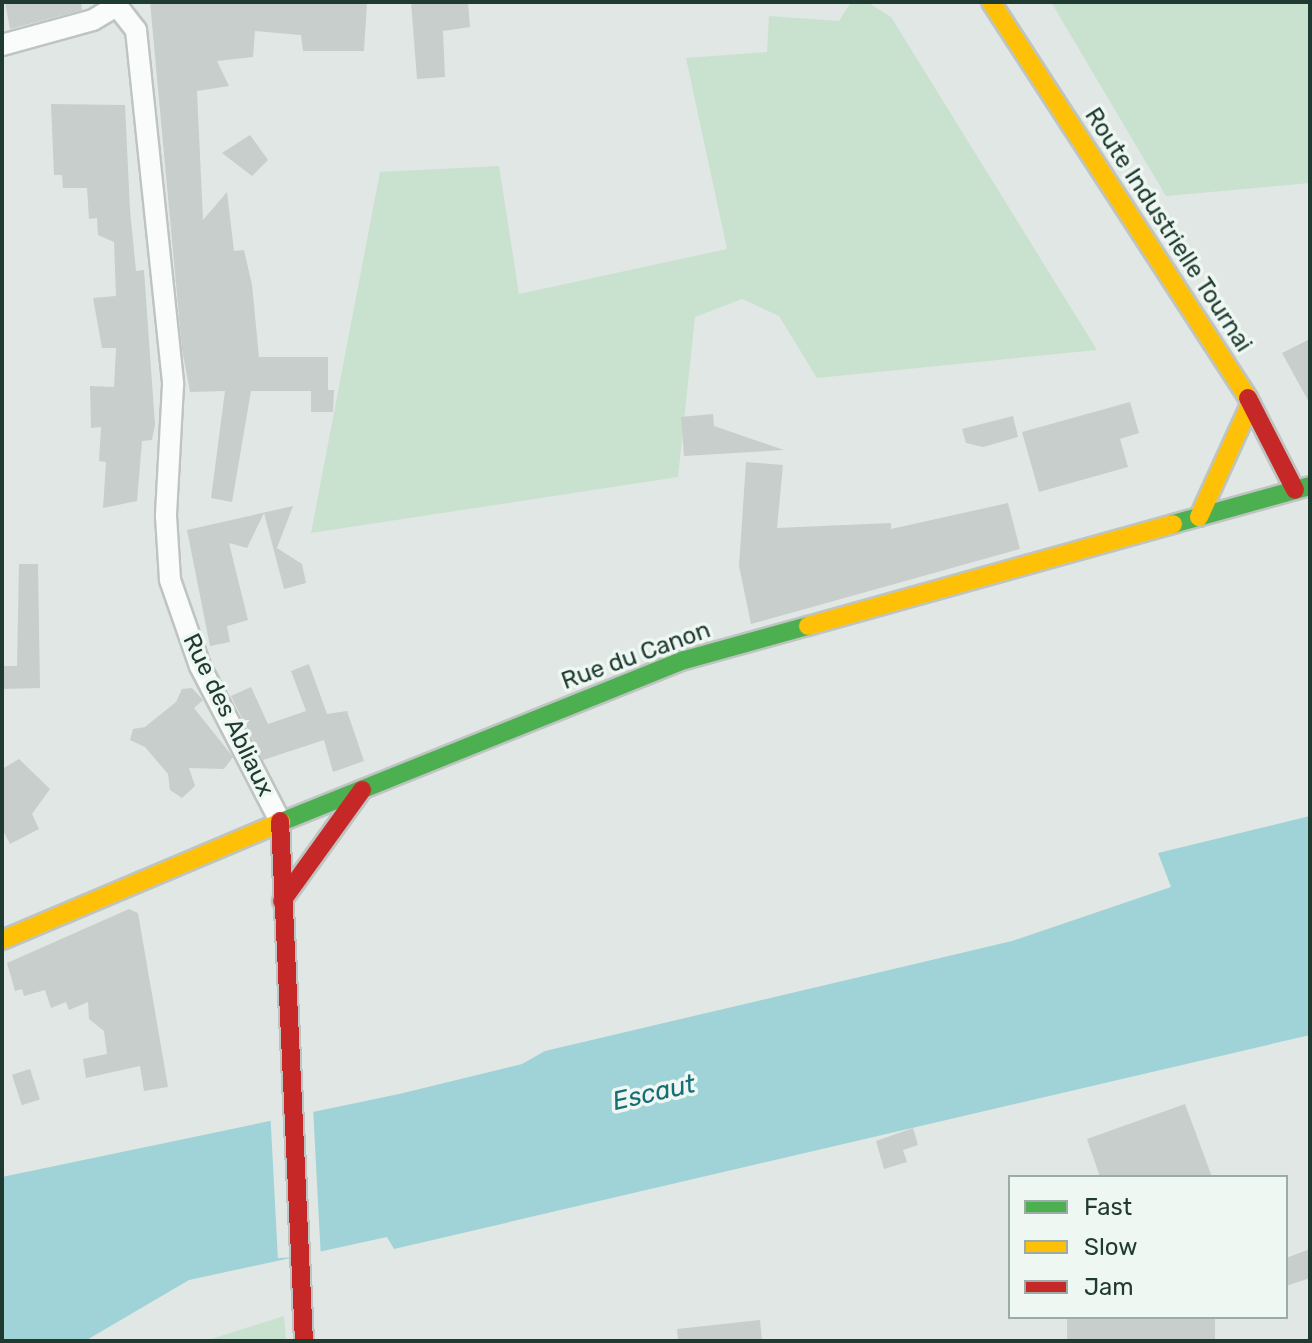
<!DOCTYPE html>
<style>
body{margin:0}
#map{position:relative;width:1312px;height:1343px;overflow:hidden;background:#e1e7e4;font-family:Rubik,sans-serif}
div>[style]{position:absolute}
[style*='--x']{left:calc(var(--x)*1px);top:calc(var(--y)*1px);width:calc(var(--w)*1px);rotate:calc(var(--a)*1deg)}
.green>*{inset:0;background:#c9e1cf}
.water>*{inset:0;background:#9fd3d7}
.pier>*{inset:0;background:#e1e7e4;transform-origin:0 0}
.building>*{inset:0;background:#c8cecb;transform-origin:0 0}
.roads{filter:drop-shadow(2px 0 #bec4c1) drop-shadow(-2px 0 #bec4c1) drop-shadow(0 2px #bec4c1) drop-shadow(0 -2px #bec4c1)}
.street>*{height:20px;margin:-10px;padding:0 10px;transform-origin:10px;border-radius:10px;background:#fafbfb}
.fast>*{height:18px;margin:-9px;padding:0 9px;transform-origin:9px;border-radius:9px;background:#4caf50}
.slow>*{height:18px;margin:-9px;padding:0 9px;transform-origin:9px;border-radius:9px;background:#ffc107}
.jam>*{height:18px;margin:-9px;padding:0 9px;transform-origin:9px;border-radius:9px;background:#c62828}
span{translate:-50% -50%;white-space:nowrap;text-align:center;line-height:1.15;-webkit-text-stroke:7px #eef7f2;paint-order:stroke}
.street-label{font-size:24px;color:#1f3a31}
.water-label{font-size:26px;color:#186e77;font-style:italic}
.frame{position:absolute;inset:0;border:4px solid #1f3a31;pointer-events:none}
.legend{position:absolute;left:1008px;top:1175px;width:280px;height:144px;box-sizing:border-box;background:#eef7f2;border:2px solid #9baba5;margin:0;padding:10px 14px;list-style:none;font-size:24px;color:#1f3a31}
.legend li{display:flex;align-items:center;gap:16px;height:40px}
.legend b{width:40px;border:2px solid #9baba5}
</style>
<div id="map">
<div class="green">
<div style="clip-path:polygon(851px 2px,867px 2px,891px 17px,1097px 350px,817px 378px,779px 316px,742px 299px,695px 317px,678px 477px,311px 533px,380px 172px,499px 166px,519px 294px,727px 249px,686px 58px,767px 52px,769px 16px,839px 21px)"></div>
<div style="clip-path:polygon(1051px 2px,1310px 2px,1310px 183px,1166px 196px)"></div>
<div style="clip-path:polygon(284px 1316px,286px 1341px,205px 1341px)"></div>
</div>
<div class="water">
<div style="clip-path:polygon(1310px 816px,1310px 1035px,394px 1249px,387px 1237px,189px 1280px,85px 1341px,2px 1341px,2px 1177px,399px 1094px,522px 1064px,545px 1051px,1012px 941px,1171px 887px,1158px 853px)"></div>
</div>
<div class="pier">
<div style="left:313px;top:1107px;width:149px;height:43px;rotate:87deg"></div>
</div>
<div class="building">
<div style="clip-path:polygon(5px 2px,81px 2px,82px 10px,10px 29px)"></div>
<div style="clip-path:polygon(150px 2px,367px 2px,364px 51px,303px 51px,301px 35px,255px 31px,253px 57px,217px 61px,229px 86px,197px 91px,203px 220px,227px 192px,234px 251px,244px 250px,252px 285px,259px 357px,328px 357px,328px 390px,334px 390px,333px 412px,311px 412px,311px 391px,251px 391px,232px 502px,211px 498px,225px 391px,190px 392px,182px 349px)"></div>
<div style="clip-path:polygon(411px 2px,468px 2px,470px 27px,443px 31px,445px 77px,417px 79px)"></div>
<div style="clip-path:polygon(51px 104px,125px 105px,130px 210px,136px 271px,144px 270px,155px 425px,152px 440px,142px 441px,137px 501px,103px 508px,106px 462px,99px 461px,101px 427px,91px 428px,90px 386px,114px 387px,116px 348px,102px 348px,93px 298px,116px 296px,114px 242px,98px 235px,97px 218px,89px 219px,87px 188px,63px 188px,62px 175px,54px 175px)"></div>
<div style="clip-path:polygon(250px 135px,268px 160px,252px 176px,222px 153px)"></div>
<div style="clip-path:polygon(1310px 339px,1310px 404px,1282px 353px)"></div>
<div style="clip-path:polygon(1130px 402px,1139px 433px,1120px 439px,1128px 467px,1039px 492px,1022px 432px)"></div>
<div style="clip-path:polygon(713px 414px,714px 426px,784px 450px,684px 456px,681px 417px)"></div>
<div style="clip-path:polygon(1013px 416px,1018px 437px,983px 447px,966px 443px,962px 429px)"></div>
<div style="clip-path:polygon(746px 462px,783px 465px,777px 528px,891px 523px,891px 529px,1008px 503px,1020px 549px,751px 624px,739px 566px)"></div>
<div style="clip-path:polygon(293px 506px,277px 548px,302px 564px,306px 583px,284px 589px,264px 513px,247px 548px,229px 543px,248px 620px,227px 626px,230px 642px,210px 646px,187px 530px)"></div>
<div style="clip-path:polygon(19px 564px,38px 564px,40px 688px,2px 689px,2px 666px,17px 666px)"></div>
<div style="clip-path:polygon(309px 664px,327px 714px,347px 711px,364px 761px,333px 772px,324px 740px,263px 760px,231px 696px,251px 687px,268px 724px,306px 711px,291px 671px)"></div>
<div style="clip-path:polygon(192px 688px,203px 700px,194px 708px,233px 757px,224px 769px,189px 768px,195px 786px,182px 798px,170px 790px,168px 774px,145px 747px,130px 740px,133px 729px,145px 727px,176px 702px,182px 689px)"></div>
<div style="clip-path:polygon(19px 759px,50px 789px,32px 814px,39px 829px,10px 844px,2px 829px,2px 769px)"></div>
<div style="clip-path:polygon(129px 909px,138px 913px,168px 1087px,144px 1091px,140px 1066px,86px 1078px,83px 1059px,107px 1054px,104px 1031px,89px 1019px,88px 1002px,69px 1010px,66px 1002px,51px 1008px,45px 990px,24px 996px,22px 989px,15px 991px,7px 963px)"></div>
<div style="left:30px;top:1069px;width:32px;height:19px;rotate:72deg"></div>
<div style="clip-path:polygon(1185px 1104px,1212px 1177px,1100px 1177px,1087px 1139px)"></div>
<div style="clip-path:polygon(913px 1128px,918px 1145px,903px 1150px,907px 1162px,884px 1169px,876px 1141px)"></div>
<div style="clip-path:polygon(1310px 1249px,1310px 1278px,1286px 1286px,1286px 1258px)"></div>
<div style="left:1067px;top:1317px;width:148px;height:26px"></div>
<div style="clip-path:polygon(760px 1320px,762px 1341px,678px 1341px,677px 1329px)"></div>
</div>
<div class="roads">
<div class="street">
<div style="--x:114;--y:2;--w:36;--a:52"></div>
<div style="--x:136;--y:30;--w:357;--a:84"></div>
<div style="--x:173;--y:385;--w:131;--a:93.1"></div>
<div style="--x:166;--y:516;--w:64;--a:86.4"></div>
<div style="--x:170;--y:580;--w:91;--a:70.8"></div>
<div style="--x:200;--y:666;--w:174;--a:62.7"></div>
<div style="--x:2;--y:45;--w:94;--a:-15.4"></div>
<div style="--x:93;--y:20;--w:27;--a:-31"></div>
</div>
<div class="fast">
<div style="--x:1173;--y:524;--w:142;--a:-15.5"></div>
<div style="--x:281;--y:822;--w:435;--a:-21.9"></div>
<div style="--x:685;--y:660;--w:128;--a:-15.5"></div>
</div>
<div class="slow">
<div style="--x:991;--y:2;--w:472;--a:57"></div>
<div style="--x:1199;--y:517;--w:125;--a:-65.5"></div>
<div style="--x:808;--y:626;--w:379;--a:-15.6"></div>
<div style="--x:2;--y:940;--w:303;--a:-22.9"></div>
</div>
<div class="jam">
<div style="--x:1248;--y:398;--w:103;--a:62.9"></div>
<div style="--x:280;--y:821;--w:521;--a:87.36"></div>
<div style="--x:282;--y:901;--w:137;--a:-54.2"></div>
</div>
</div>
<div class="street-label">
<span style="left:1168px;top:230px;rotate:57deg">Route Industrielle Tournai</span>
<span style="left:636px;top:656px;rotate:-20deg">Rue du Canon</span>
<span style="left:228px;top:715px;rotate:64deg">Rue des Abliaux</span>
</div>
<div class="water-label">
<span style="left:654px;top:1093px;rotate:-13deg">Escaut</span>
</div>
<div class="frame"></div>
<ul class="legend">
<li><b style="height:10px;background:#4caf50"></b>Fast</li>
<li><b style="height:10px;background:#ffc107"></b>Slow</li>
<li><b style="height:10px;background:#c62828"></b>Jam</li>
</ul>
</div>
